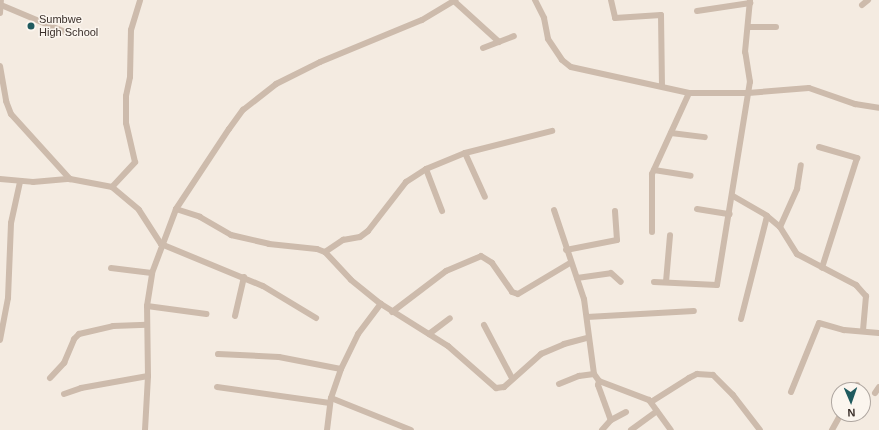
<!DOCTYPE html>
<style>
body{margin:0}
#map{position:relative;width:879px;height:430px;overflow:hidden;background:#f4ebe1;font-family:Arial,sans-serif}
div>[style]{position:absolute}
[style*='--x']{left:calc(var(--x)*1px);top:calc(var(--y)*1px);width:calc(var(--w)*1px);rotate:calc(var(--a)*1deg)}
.street>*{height:6px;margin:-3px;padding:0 3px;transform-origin:3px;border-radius:3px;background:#cdbbac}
.dots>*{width:11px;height:11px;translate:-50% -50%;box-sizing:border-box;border:2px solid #fbf5ee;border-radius:50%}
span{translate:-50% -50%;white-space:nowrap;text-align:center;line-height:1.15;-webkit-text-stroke:3px #fbf5ee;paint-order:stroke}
.poi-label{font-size:11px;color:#3b302b}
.left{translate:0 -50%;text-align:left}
.north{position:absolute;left:831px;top:382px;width:40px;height:40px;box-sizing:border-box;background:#fbf5ee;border:1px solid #aea6a0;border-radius:50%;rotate:178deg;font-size:11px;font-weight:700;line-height:16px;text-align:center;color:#3b302b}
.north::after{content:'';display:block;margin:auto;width:14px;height:18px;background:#1f5a5e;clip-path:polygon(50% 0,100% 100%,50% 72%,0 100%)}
</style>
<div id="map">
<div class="street">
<div style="--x:535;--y:0;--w:20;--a:63"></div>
<div style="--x:544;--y:18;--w:21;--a:79"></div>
<div style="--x:548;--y:39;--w:25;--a:56"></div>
<div style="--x:562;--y:60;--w:11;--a:38"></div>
<div style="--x:571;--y:67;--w:121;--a:12.4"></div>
<div style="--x:689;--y:93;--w:59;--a:0"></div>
<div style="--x:748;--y:93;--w:61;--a:-4.7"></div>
<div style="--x:809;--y:88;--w:49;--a:19.2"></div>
<div style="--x:855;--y:104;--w:24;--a:9"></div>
<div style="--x:611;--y:0;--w:18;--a:77"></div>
<div style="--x:615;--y:18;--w:46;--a:-3.7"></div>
<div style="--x:661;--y:15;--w:71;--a:89.2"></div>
<div style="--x:454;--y:1;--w:61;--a:42.3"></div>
<div style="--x:1;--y:5;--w:69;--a:22.9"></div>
<div style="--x:862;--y:5;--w:8;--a:-40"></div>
<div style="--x:697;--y:11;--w:54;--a:-8.6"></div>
<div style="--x:0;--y:13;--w:13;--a:-86"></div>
<div style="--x:748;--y:27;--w:28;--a:0"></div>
<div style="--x:483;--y:48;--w:33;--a:-21"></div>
<div style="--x:0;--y:66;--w:36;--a:80"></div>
<div style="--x:6;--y:101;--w:14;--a:69"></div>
<div style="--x:11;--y:114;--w:88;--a:47.8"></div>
<div style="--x:671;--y:133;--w:34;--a:7"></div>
<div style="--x:819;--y:147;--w:40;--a:16"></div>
<div style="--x:857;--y:158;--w:115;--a:107.7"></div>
<div style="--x:465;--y:153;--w:48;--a:65.6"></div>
<div style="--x:426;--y:169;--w:45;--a:69.1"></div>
<div style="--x:654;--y:170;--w:37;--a:9"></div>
<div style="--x:0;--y:179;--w:33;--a:5"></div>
<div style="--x:33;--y:182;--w:37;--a:-5"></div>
<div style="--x:70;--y:179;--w:43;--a:10.8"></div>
<div style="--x:112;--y:187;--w:35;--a:40"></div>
<div style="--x:139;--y:210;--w:40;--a:57.1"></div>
<div style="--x:161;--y:244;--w:110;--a:22.4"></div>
<div style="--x:263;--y:286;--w:62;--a:31.1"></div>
<div style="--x:112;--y:187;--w:34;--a:-47"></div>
<div style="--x:135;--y:162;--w:40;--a:-103"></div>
<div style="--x:126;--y:123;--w:27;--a:-90"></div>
<div style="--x:126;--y:96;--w:19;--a:-78"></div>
<div style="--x:130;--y:77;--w:47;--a:-88.8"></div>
<div style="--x:131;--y:30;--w:31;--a:-73"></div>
<div style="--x:733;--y:196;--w:39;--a:30"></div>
<div style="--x:767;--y:216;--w:17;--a:40"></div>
<div style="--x:780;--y:227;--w:32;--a:58"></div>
<div style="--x:797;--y:254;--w:67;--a:27.7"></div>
<div style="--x:856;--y:285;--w:15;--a:48"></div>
<div style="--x:866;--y:296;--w:35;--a:95"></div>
<div style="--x:176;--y:209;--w:25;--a:18"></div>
<div style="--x:200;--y:217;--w:36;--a:30"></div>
<div style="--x:231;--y:235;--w:39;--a:13"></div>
<div style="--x:269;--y:244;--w:48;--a:5.9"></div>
<div style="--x:317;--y:249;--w:9;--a:21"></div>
<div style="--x:325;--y:252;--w:38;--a:47"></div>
<div style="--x:351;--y:280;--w:38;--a:39"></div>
<div style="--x:381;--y:304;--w:79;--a:32.1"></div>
<div style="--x:448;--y:346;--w:64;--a:41.2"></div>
<div style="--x:496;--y:388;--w:8;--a:-7"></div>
<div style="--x:504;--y:387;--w:50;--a:-41.7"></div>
<div style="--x:541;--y:354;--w:25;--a:-23"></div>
<div style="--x:564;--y:344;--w:24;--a:-15"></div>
<div style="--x:697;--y:209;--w:33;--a:9"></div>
<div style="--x:554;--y:210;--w:94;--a:71.4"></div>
<div style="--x:584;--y:299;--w:76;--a:82.4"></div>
<div style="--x:594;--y:374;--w:9;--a:54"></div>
<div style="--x:599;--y:381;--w:53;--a:20.8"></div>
<div style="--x:649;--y:400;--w:37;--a:54"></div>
<div style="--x:780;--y:227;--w:42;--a:-65.9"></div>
<div style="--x:797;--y:189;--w:24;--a:-81"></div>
<div style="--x:652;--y:232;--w:58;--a:-90"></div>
<div style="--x:652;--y:174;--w:89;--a:-65.4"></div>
<div style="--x:566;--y:250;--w:52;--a:-11.1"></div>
<div style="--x:617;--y:240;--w:29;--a:-94"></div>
<div style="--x:325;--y:252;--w:22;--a:-34"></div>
<div style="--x:343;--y:240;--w:17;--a:-10"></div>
<div style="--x:360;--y:237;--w:10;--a:-37"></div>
<div style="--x:368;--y:231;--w:62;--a:-52.2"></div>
<div style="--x:406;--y:182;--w:24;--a:-33"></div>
<div style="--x:426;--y:169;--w:42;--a:-22.3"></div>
<div style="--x:465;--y:153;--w:90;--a:-14.2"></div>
<div style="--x:111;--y:268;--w:41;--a:7"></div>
<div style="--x:577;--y:278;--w:34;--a:-8"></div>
<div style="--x:611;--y:273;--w:13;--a:42"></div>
<div style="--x:654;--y:282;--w:63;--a:2.7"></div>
<div style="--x:717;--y:285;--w:206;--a:-80.8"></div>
<div style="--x:750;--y:82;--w:30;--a:-99"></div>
<div style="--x:745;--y:52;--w:52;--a:-84.5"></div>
<div style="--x:666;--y:282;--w:47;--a:-85.1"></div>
<div style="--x:147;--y:306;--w:60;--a:7.7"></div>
<div style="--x:392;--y:312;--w:68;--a:-37.2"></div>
<div style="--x:446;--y:271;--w:38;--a:-23"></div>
<div style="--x:481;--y:256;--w:13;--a:32"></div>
<div style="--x:492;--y:263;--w:35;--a:55"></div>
<div style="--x:512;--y:292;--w:6;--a:18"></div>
<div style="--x:518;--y:294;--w:61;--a:-30.8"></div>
<div style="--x:235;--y:316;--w:40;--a:-77"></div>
<div style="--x:587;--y:317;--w:107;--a:-3.2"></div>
<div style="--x:741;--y:319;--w:106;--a:-75.8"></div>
<div style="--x:484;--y:325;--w:60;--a:62.2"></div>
<div style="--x:429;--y:334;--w:26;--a:-37"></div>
<div style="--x:0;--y:340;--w:43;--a:-79.2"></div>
<div style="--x:8;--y:298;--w:75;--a:-87.7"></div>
<div style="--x:11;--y:223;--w:42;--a:-77.6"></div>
<div style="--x:218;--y:354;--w:61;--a:2.8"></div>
<div style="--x:279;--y:357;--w:63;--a:11"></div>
<div style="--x:50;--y:378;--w:21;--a:-47"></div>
<div style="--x:64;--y:363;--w:26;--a:-67"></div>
<div style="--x:74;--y:339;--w:7;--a:-45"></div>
<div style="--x:79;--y:334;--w:35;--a:-13"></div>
<div style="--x:113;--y:326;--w:34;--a:-2"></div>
<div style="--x:599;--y:381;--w:4;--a:104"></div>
<div style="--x:598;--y:385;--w:37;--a:70"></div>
<div style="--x:559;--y:384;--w:22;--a:-22"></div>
<div style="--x:579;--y:376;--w:15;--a:-8"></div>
<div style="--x:217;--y:387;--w:114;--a:8.1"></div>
<div style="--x:854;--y:390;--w:6;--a:-59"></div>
<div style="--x:791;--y:392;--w:74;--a:-67.9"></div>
<div style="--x:819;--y:323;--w:26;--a:16"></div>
<div style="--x:844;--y:330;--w:35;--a:5"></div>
<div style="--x:875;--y:393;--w:7;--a:-56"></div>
<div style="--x:64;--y:394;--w:18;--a:-19"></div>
<div style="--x:81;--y:388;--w:68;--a:-10.2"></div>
<div style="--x:331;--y:398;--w:86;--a:21.8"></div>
<div style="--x:651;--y:402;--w:45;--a:-32.3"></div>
<div style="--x:689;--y:378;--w:9;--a:-27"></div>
<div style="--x:697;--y:374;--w:16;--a:4"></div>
<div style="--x:713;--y:375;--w:28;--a:45"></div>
<div style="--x:733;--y:395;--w:44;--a:52.4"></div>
<div style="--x:145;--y:430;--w:54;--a:-86.8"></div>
<div style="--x:148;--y:376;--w:70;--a:-90.8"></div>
<div style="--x:147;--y:306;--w:33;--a:-81"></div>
<div style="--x:152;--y:273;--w:68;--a:-69.4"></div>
<div style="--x:176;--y:209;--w:96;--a:-56.5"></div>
<div style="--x:229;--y:129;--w:24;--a:-54"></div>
<div style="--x:243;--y:110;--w:42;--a:-38.2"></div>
<div style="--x:276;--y:84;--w:49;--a:-26.6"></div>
<div style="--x:320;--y:62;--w:110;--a:-22.4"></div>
<div style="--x:422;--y:20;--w:39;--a:-31"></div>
<div style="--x:327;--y:430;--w:32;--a:-83"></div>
<div style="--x:331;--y:398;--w:31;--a:-71"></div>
<div style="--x:341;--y:369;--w:39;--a:-64"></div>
<div style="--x:358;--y:334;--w:38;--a:-53"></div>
<div style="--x:602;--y:430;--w:13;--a:-48"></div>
<div style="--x:611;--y:420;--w:17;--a:-28"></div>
<div style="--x:631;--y:430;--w:32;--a:-36"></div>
<div style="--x:832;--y:430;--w:18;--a:-61"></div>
</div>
<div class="dots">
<div style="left:31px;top:26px;background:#1f5a5e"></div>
</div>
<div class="poi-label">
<span class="left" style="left:39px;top:26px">Sumbwe<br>High School</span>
</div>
<div class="north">N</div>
</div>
